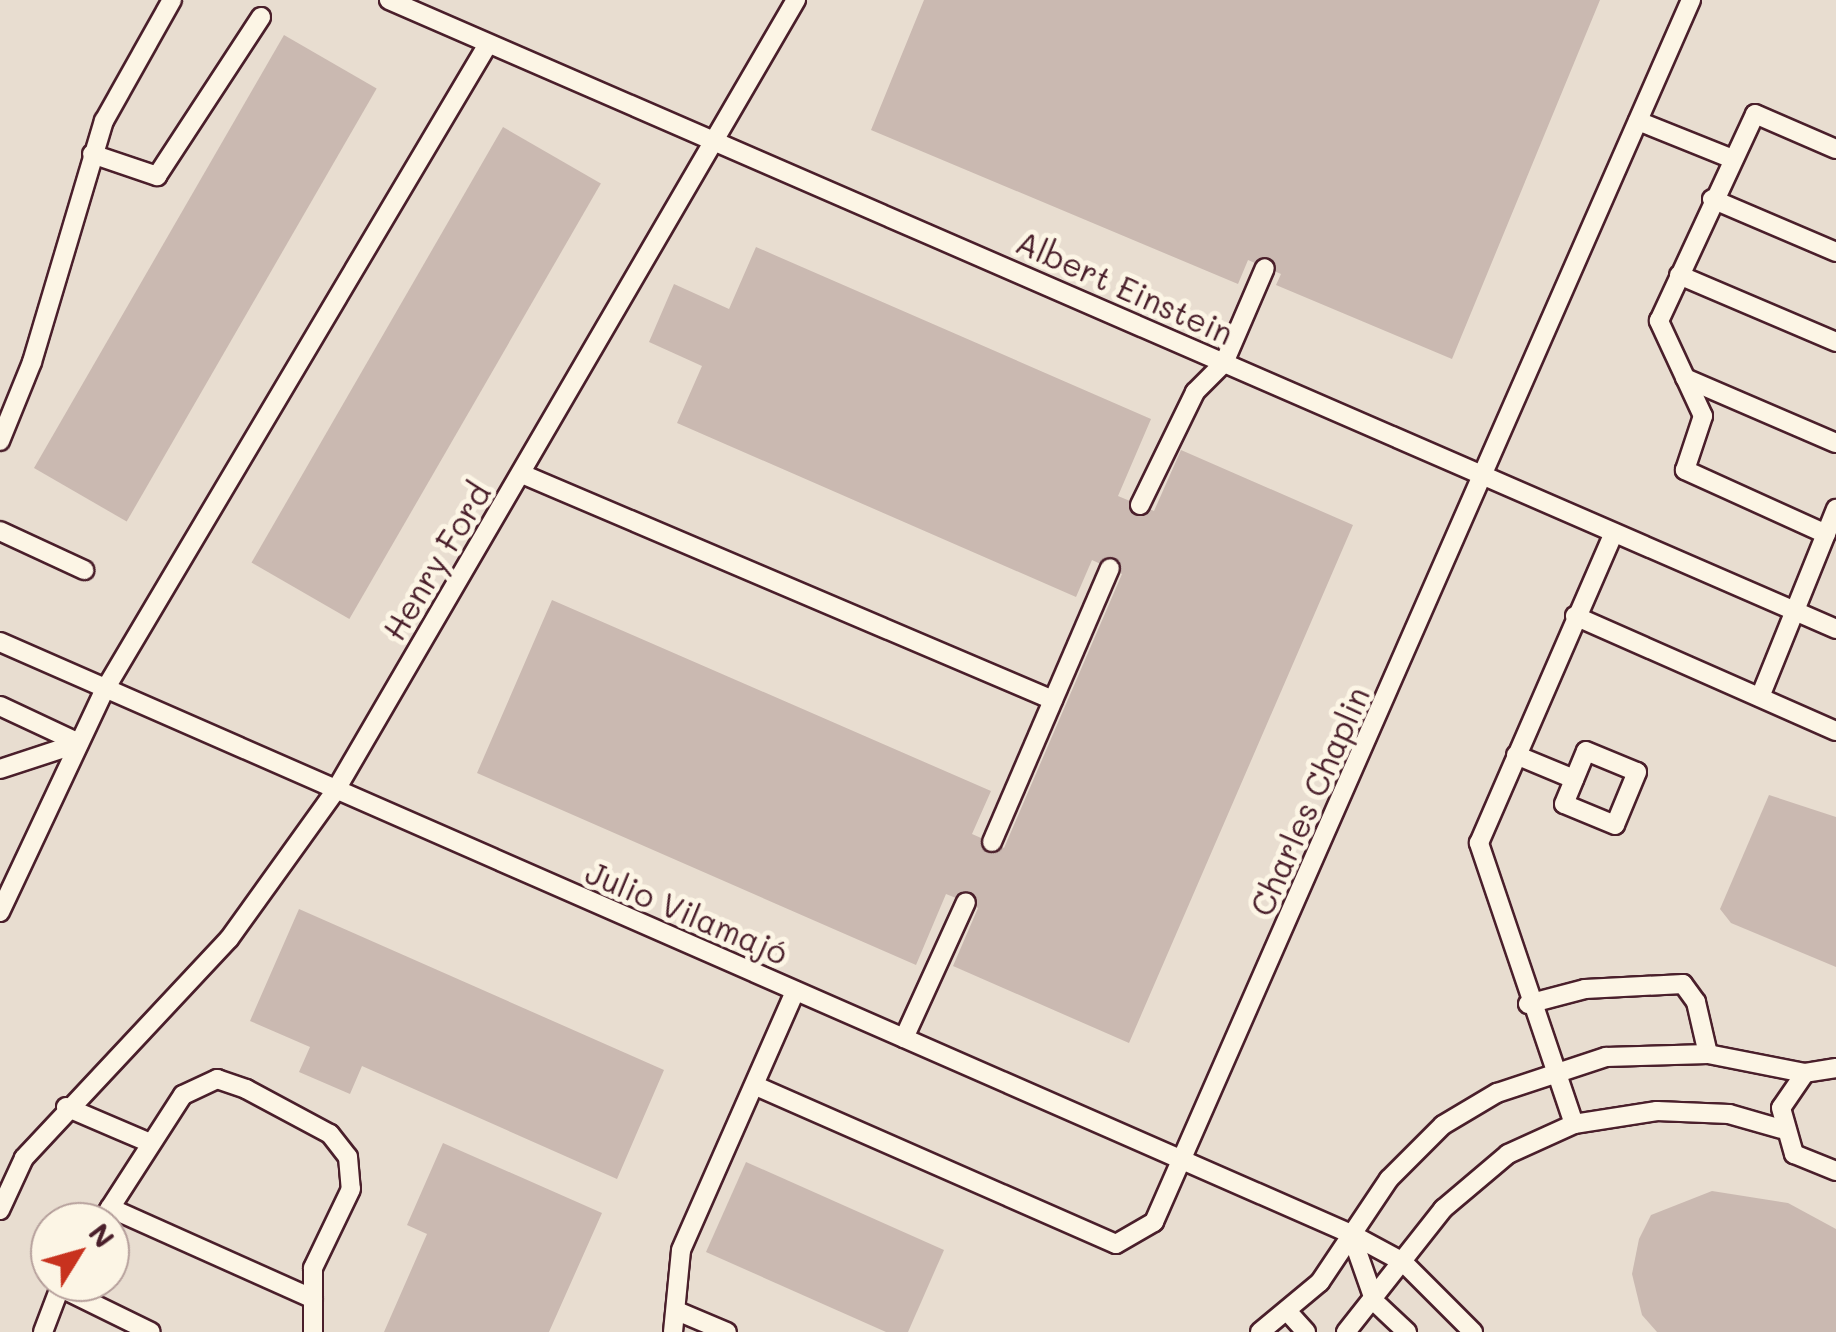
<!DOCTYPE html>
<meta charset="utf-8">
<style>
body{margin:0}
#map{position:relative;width:1836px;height:1332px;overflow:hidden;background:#f5ecde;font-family:Mali,sans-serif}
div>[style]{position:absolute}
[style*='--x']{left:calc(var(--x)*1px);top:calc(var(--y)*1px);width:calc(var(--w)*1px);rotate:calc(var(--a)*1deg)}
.built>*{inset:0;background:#e8ddd0}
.building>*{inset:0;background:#cab9b1;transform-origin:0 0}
.roads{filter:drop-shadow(2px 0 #4a1f2b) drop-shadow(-2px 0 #4a1f2b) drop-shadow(0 2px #4a1f2b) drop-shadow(0 -2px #4a1f2b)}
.lane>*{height:18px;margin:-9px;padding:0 9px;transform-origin:9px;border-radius:9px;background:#fcf5e5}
span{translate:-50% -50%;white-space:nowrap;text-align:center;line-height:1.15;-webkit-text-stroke:10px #fcf5e5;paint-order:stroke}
.street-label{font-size:32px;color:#4a1f2b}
.north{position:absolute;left:30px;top:1202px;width:100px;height:100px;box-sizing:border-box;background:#fcf5e5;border:2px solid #b59f9b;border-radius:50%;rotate:53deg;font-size:28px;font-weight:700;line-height:40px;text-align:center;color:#4a1f2b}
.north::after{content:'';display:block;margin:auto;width:35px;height:45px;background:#c8321e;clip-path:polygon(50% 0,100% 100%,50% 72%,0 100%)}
</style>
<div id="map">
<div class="built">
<div style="clip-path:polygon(evenodd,0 0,1836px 0,1836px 1332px,0 1332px,0 0,50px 1222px,110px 1222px,110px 1282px,50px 1282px,50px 1222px)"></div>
</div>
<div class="building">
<div style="clip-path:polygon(924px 0,1600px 0,1452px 359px,1276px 285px,1281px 274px,1248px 260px,1238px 284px,871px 130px)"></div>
<div style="left:284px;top:35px;width:107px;height:500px;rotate:30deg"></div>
<div style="left:503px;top:127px;width:113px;height:503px;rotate:30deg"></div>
<div style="clip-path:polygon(756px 247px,1151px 419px,1118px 496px,1154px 511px,1181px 450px,1353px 525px,1129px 1043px,953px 966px,978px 908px,966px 902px,946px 894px,916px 965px,477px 773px,552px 600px,991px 791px,972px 834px,1004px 848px,1122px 574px,1092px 560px,1076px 597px,677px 423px,702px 366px,649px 342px,674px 284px,729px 309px)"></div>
<div style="clip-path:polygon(1769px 795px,1836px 817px,1836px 967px,1731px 923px,1720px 909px)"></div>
<div style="clip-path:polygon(299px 909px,664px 1070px,617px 1179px,362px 1066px,350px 1094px,299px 1072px,310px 1047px,250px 1021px)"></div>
<div style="clip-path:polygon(443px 1143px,602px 1213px,549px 1332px,384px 1332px,427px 1234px,407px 1225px)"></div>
<div style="clip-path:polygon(746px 1162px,944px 1250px,908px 1332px,886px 1332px,706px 1252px)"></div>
<div style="clip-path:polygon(1712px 1191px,1788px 1203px,1836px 1229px,1836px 1332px,1657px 1332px,1642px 1315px,1632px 1274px,1639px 1239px,1651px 1215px)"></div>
</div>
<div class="roads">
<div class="lane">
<div style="--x:389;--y:0;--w:1578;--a:23.49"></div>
<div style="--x:1638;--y:121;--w:99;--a:21.9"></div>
<div style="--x:92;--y:154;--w:69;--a:18.7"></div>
<div style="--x:157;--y:176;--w:190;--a:-56.8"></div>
<div style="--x:1712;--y:199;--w:135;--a:23.1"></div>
<div style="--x:1679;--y:275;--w:171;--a:23.1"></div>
<div style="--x:1685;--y:378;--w:164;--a:23.3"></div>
<div style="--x:0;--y:441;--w:85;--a:-67.9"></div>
<div style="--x:32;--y:362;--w:252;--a:-73.4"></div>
<div style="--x:104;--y:121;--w:139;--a:-60.7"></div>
<div style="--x:522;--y:474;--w:577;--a:23.06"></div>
<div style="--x:1140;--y:505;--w:126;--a:-64"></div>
<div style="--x:1195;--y:392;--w:41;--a:-45"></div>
<div style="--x:1224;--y:363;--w:103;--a:-66.7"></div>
<div style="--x:0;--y:531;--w:93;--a:24.9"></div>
<div style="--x:1826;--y:534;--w:155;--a:-155.6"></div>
<div style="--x:1685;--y:470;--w:57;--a:-71.6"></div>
<div style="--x:1703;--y:416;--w:105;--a:-114.9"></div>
<div style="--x:1659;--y:321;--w:228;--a:-65.1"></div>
<div style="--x:1755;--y:114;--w:88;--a:23.4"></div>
<div style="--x:1575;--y:616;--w:285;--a:23.8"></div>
<div style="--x:0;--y:642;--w:1475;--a:23.66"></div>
<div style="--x:1351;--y:1234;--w:59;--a:28.3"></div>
<div style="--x:1403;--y:1262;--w:99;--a:45"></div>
<div style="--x:1760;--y:697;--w:203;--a:-68"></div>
<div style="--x:0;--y:706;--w:87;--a:25.1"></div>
<div style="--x:1586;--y:751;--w:55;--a:22.4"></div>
<div style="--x:1637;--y:772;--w:57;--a:112.5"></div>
<div style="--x:1615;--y:825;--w:55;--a:-157.6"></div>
<div style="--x:1564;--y:804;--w:57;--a:-67.5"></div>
<div style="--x:1516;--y:755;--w:63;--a:22.5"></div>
<div style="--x:0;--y:769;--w:83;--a:-18.2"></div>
<div style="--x:992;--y:842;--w:298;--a:-66.7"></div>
<div style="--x:0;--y:912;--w:244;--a:-64.8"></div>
<div style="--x:104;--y:691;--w:752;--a:-59.31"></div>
<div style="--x:1528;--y:1004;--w:59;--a:-14.7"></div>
<div style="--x:1585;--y:989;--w:98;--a:-2.9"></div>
<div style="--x:1683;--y:984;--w:22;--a:54"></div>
<div style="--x:1696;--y:1002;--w:53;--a:77"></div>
<div style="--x:904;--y:1038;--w:149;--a:-65.5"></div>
<div style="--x:1836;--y:1068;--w:31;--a:171"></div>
<div style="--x:1805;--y:1073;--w:42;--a:124.4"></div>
<div style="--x:1781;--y:1108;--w:48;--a:74.2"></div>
<div style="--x:1794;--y:1154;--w:45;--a:22"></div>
<div style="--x:756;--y:1086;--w:393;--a:23.7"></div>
<div style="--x:1116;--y:1244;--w:44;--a:-30.1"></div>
<div style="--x:1154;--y:1222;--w:1335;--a:-66.28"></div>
<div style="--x:66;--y:1107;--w:91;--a:23.2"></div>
<div style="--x:1574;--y:1124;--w:297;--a:-108.7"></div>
<div style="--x:1479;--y:843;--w:338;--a:-66.5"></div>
<div style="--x:110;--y:1208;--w:222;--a:24.1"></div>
<div style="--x:0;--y:1210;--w:57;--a:-65.2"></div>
<div style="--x:24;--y:1158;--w:300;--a:-46.9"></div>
<div style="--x:229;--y:939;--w:180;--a:-54.3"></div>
<div style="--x:334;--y:793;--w:918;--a:-59.78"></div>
<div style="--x:101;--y:1222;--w:151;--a:-57.2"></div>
<div style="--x:183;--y:1095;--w:38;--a:-25"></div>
<div style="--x:217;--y:1079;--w:31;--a:19"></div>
<div style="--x:246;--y:1089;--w:95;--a:28.2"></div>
<div style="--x:330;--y:1134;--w:29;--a:52"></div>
<div style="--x:348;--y:1157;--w:32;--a:85"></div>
<div style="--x:351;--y:1189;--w:88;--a:115.7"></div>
<div style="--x:313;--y:1268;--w:64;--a:90"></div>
<div style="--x:1351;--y:1234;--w:72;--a:70.6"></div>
<div style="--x:1375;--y:1302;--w:44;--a:43.2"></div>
<div style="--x:59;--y:1287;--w:102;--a:26.1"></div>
<div style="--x:677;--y:1311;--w:54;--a:22.8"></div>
<div style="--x:1288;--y:1312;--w:27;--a:48"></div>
<div style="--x:43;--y:1332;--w:53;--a:-69.2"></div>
<div style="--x:673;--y:1332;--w:82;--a:-84.4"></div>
<div style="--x:681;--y:1250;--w:283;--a:-66.2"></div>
<div style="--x:1260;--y:1332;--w:78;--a:-39.8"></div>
<div style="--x:1320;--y:1282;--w:124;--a:-56.2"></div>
<div style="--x:1389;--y:1179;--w:76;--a:-45"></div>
<div style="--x:1443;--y:1125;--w:63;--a:-30.7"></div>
<div style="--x:1497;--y:1093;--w:115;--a:-18.3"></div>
<div style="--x:1606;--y:1057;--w:102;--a:-1.7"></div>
<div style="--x:1708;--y:1054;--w:99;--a:11.1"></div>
<div style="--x:1346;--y:1332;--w:157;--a:-51.7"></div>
<div style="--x:1443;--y:1209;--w:85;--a:-40.2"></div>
<div style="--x:1508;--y:1154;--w:72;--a:-24.4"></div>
<div style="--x:1574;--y:1124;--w:84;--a:-8.9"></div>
<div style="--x:1657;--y:1111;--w:72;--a:2.4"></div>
<div style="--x:1729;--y:1114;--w:54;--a:16.1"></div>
</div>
</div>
<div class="street-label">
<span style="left:1125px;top:287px;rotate:24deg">Albert Einstein</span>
<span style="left:436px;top:561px;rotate:-59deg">Henry Ford</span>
<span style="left:1309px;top:801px;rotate:-66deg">Charles Chaplin</span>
<span style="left:687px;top:912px;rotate:23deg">Julio Vilamajó</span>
</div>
<div class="north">N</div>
</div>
